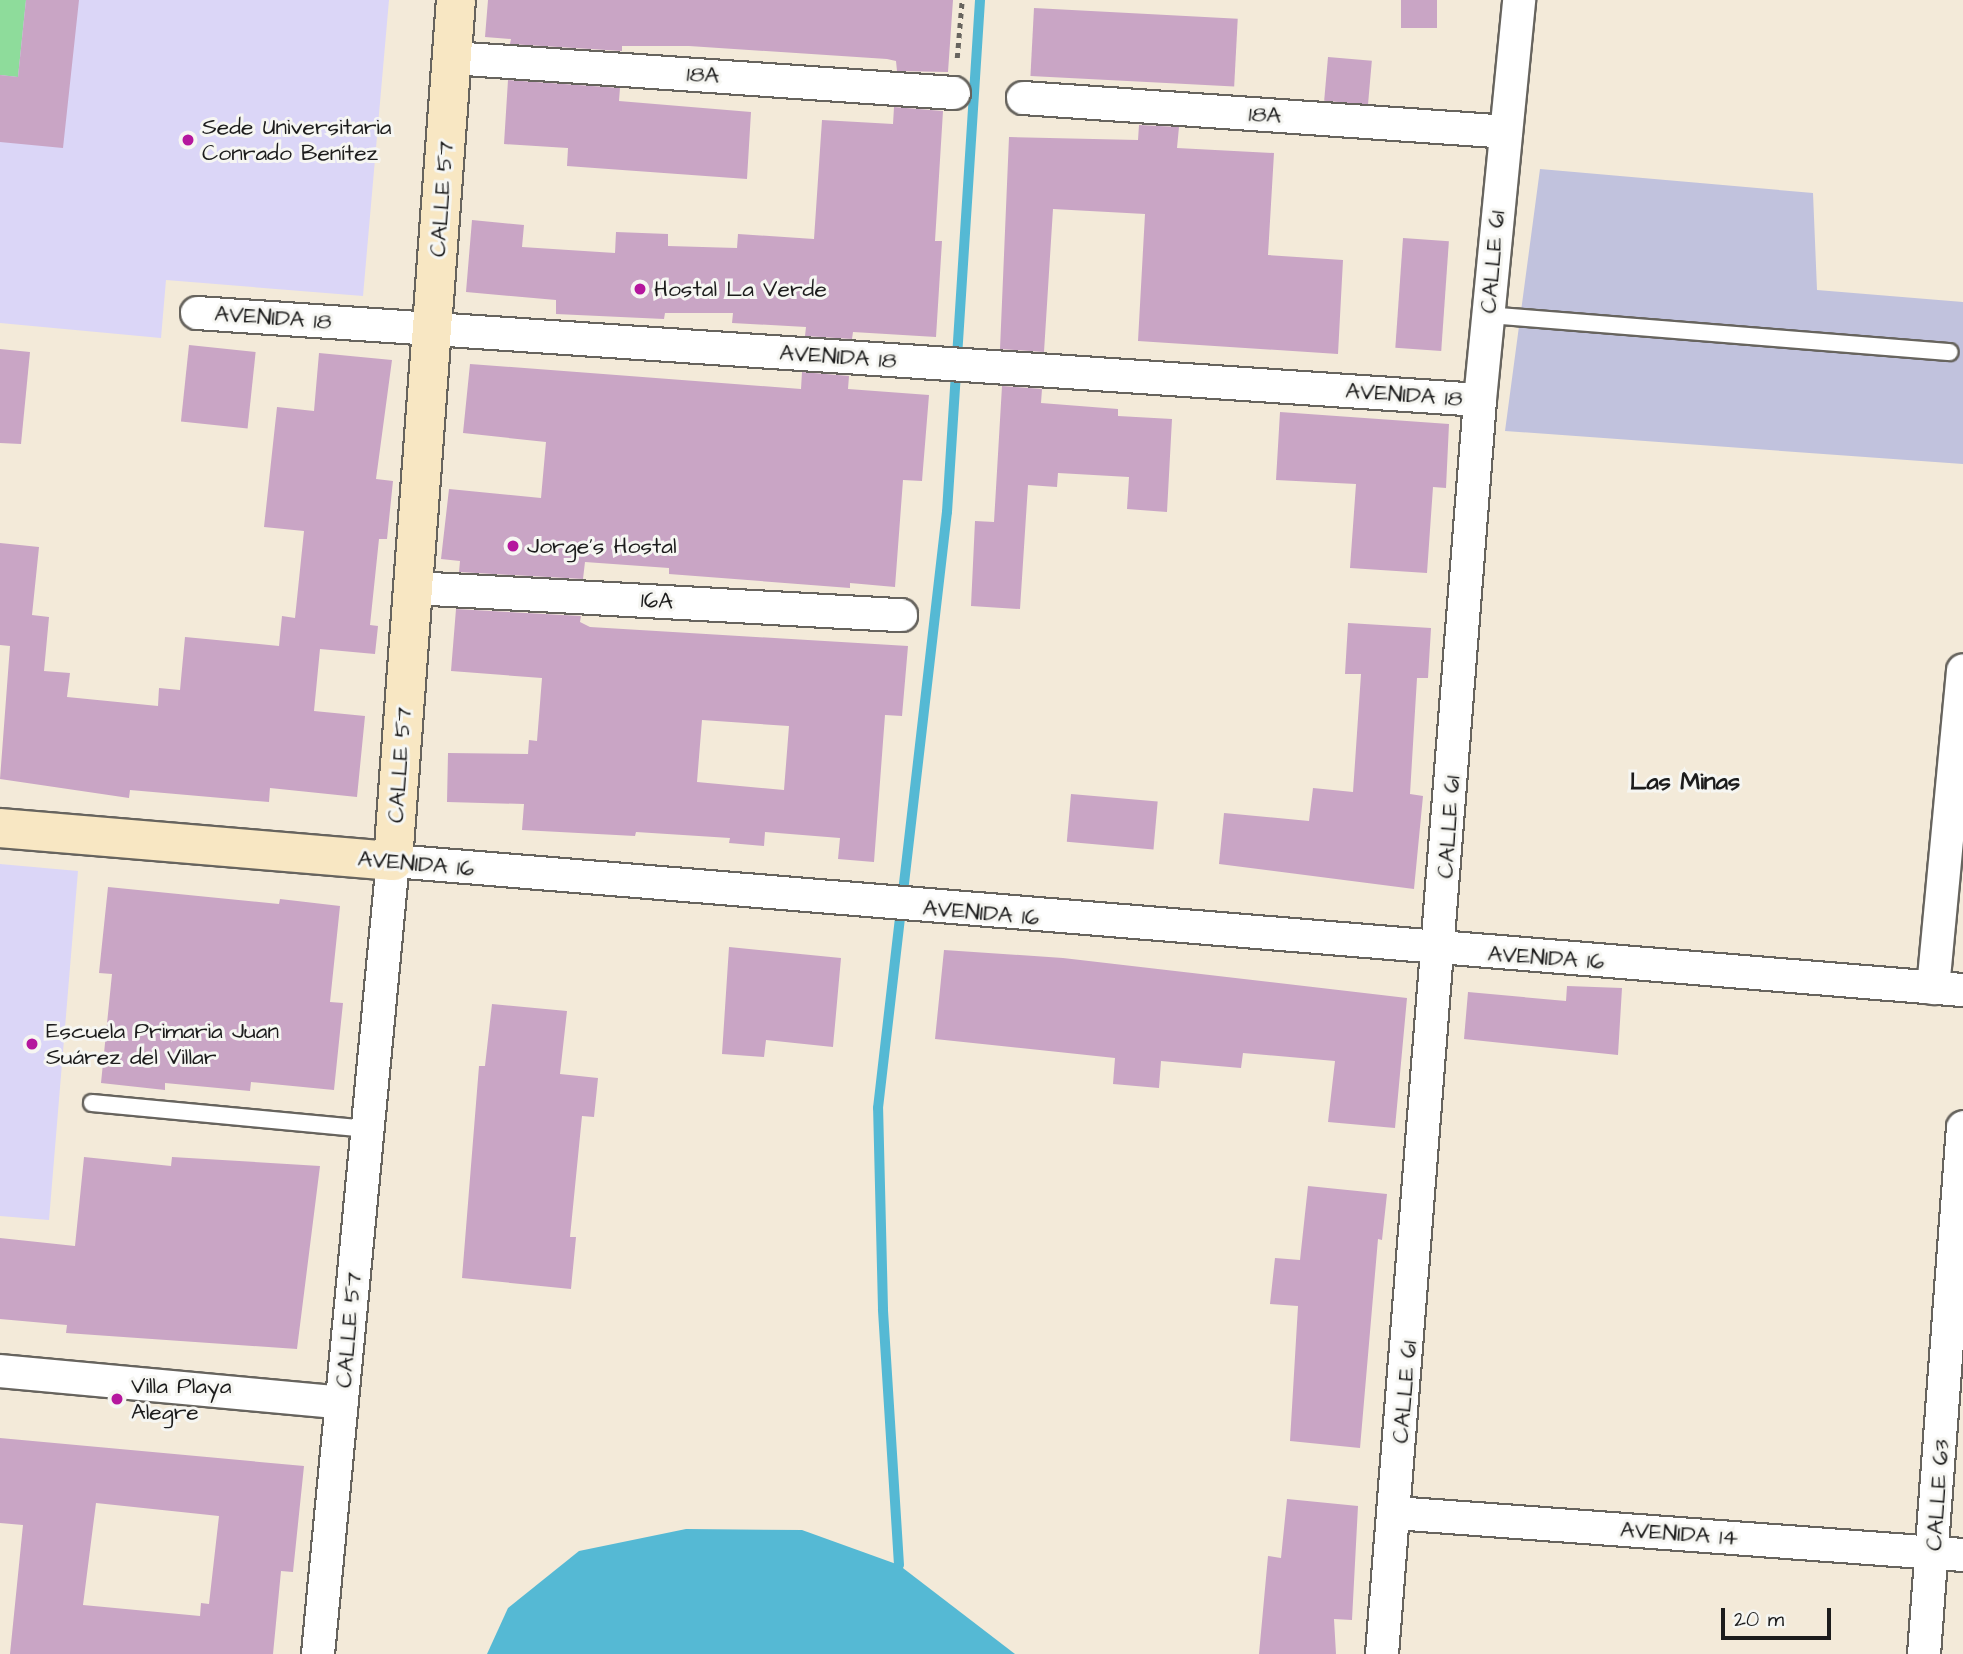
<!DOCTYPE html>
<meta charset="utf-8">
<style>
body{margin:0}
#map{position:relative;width:1963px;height:1654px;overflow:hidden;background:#f3ead9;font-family:"Architects Daughter",sans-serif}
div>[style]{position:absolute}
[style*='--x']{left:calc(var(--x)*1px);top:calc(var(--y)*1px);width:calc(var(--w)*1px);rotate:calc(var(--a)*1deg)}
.built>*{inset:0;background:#dbd6f7}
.industrial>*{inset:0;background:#c1c2dd}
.green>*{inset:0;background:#8edc9b}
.water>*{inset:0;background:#55b9d4}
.stream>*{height:10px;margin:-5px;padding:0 5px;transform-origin:5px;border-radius:5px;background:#55b9d4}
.building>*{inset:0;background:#c9a5c5;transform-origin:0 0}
.path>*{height:4.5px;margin-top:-2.25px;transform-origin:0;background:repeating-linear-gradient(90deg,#67645e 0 5px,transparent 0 10px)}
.roads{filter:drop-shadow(2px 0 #67645e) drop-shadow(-2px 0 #67645e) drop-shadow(0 2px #67645e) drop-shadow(0 -2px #67645e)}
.lane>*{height:16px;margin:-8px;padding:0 8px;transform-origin:8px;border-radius:8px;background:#fff}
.street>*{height:32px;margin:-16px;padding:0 16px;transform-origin:16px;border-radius:16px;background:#fff}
.secondary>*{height:38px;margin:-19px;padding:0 19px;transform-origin:19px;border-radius:19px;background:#f8e7c3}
.dots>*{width:19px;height:19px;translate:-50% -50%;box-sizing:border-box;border:4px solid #f6f6f2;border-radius:50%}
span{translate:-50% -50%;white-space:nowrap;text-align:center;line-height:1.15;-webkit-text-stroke:6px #f6f6f2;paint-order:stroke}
.street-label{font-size:23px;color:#1c1c1c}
.poi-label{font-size:23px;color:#1c1c1c}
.left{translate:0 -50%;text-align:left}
.neighbourhood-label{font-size:24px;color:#1c1c1c;font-weight:700}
.scale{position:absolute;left:1721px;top:1608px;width:110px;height:32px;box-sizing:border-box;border:4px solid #1c1c1c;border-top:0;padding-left:9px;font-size:21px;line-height:24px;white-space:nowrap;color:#1c1c1c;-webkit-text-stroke:5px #f6f6f2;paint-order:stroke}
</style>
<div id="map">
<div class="built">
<div style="clip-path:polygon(0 0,389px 0,363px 296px,166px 280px,161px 338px,0 323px)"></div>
<div style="clip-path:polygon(0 864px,78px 871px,49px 1220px,0 1216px)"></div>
</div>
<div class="industrial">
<div style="clip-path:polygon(1540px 169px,1813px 193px,1817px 290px,1963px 302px,1963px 464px,1505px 431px)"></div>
</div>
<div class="green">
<div style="clip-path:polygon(0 0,26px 0,18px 77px,0 75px)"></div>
</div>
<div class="water">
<div style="clip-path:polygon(686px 1529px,802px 1530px,899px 1565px,1015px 1654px,487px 1654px,508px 1608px,579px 1551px)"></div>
</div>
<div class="stream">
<div style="--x:899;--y:1565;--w:256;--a:-93.6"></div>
<div style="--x:883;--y:1309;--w:201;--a:-91.4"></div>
<div style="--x:878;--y:1108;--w:600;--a:-83.4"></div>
<div style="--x:947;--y:512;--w:513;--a:-86.31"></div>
</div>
<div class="building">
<div style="clip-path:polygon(26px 0,79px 0,63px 148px,0 142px,0 75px,18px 77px)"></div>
<div style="clip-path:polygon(488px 0,953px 0,948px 72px,897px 71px,896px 61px,887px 59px,689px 46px,622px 46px,622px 51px,510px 44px,511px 39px,485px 37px)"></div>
<div style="left:1401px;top:0;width:36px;height:28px"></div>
<div style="left:1034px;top:8px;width:204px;height:68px;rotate:3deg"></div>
<div style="left:1328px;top:57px;width:44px;height:44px;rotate:5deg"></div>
<div style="clip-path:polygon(508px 80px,620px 88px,619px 101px,751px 112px,747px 179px,567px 166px,568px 148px,504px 144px)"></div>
<div style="clip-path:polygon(894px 107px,943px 111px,935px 241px,942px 241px,936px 337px,853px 332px,852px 339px,805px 336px,806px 327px,732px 323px,733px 313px,665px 313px,664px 319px,556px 314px,556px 300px,466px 292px,472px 220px,524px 225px,522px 247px,615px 253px,616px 232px,668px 234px,668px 246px,737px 248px,738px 234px,814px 239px,822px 120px,893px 124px)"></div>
<div style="clip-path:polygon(1139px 125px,1179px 127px,1177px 148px,1274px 153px,1268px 255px,1343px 260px,1338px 354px,1138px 341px,1145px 214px,1053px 209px,1044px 352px,1000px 349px,1009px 137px,1138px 140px)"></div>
<div style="left:1403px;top:238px;width:46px;height:110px;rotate:4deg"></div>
<div style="left:189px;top:345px;width:67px;height:77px;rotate:6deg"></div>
<div style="clip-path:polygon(0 349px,30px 352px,21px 444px,0 443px)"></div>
<div style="clip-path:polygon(319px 353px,392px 360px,376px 479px,393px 481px,387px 539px,379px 539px,370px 625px,378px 626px,375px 654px,320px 649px,314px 711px,365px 716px,357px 797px,270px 788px,269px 802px,130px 790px,129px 798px,0 779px,10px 646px,0 645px,0 543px,39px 547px,32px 615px,49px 617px,44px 671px,70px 673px,67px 697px,158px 706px,159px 688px,180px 690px,185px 637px,279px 646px,282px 616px,295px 618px,304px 531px,264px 527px,277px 407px,314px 411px)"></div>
<div style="clip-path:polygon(470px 364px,801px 389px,802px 372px,849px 376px,848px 389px,929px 395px,922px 481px,903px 480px,895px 587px,850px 583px,850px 588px,669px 574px,669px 568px,585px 562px,583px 579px,459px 572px,460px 561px,441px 559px,449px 489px,541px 498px,546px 442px,463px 433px)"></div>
<div style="clip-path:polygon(1002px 386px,1042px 389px,1041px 403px,1118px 409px,1118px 416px,1172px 419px,1167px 512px,1127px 509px,1129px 477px,1058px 473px,1057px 487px,1028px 485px,1020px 609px,971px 606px,975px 521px,994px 522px)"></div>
<div style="clip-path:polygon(1280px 412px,1449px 424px,1446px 488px,1433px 487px,1427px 573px,1350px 568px,1356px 484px,1276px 480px)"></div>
<div style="clip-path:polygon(evenodd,456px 609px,581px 616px,580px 622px,590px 627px,908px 646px,902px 716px,885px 715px,874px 862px,838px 859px,840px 838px,765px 832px,764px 846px,729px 843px,730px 838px,636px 832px,635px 836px,522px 830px,524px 804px,447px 802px,448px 753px,528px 754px,529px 740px,537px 741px,542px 678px,451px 671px,456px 609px,702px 720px,789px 726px,784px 790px,697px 782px,702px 720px)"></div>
<div style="clip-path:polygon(1348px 623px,1431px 628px,1428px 678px,1417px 678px,1410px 794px,1423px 796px,1414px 889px,1219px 864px,1224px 813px,1309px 821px,1313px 788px,1353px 792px,1361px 674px,1345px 674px)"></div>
<div style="left:1071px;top:794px;width:87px;height:48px;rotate:5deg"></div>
<div style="clip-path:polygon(108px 887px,279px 904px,280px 899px,340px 906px,330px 1002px,343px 1003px,334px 1090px,251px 1082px,250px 1091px,165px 1083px,165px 1090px,101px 1083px,112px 974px,99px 973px)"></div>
<div style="clip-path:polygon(729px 947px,841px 958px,833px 1047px,766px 1040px,764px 1057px,722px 1054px)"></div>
<div style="clip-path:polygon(944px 950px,1063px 958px,1407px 998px,1395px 1128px,1328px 1122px,1335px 1061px,1243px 1053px,1241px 1068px,1161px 1061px,1159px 1088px,1113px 1084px,1115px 1058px,935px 1039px)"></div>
<div style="clip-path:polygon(1567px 986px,1622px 988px,1618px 1055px,1464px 1039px,1468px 992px,1566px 1001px)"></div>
<div style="clip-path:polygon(492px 1004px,567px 1011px,560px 1074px,598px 1078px,594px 1117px,582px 1116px,570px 1237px,576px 1237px,571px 1289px,462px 1278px,479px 1066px,485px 1066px)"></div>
<div style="clip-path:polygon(84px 1157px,171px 1166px,172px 1157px,320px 1166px,297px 1349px,66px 1333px,67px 1325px,0 1319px,0 1238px,75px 1246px)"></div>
<div style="clip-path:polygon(1308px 1186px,1387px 1194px,1382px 1240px,1378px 1239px,1360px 1448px,1290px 1441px,1298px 1306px,1270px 1304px,1275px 1258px,1300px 1260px)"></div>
<div style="clip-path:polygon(evenodd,0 1438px,304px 1466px,293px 1572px,281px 1571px,273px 1654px,10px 1654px,23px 1525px,0 1523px,0 1438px,96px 1503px,219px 1516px,209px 1604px,201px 1603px,200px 1616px,83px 1605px,96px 1503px)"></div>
<div style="clip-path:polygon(1287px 1499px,1358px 1506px,1352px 1620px,1334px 1619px,1336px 1654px,1259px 1654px,1268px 1556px,1281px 1558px)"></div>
</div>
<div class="path">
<div style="--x:957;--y:58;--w:58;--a:-85.1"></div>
</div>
<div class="roads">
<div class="lane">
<div style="--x:1488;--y:315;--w:463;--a:4.6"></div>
<div style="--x:92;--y:1103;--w:277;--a:5.4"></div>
</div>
<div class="street">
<div style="--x:452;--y:58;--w:503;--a:3.99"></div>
<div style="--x:1023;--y:98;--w:484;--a:4"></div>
<div style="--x:197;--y:313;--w:1286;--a:3.88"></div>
<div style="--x:414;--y:588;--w:488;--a:3.2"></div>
<div style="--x:1933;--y:988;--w:319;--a:-84.6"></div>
<div style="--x:0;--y:1371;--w:343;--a:5.3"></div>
<div style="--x:1395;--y:1513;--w:570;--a:4.23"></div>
<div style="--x:318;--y:1654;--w:797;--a:-84.6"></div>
<div style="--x:393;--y:861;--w:1575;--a:4.7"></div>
<div style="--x:1382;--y:1654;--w:1258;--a:-85.53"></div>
<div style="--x:1480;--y:400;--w:402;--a:-84.4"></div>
<div style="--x:1924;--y:1654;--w:528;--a:-85.77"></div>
</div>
<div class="secondary">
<div style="--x:0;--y:828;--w:394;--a:4.8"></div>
<div style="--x:393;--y:861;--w:863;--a:-85.82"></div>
</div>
</div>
<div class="dots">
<div style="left:188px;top:140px;background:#b5179e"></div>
<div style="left:640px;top:289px;background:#b5179e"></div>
<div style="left:513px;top:546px;background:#b5179e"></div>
<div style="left:32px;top:1044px;background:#b5179e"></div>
<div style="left:117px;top:1399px;background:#b5179e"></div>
</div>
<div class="street-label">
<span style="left:703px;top:75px;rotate:4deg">18A</span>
<span style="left:1265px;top:115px;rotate:4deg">18A</span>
<span style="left:442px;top:199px;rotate:-86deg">CALLE 57</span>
<span style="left:1493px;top:262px;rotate:-85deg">CALLE 61</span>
<span style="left:273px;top:318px;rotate:4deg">AVENIDA 18</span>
<span style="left:838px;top:357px;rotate:4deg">AVENIDA 18</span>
<span style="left:1404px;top:395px;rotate:4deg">AVENIDA 18</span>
<span style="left:657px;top:601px;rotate:3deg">16A</span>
<span style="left:400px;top:765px;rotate:-86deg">CALLE 57</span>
<span style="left:1449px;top:827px;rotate:-86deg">CALLE 61</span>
<span style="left:416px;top:864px;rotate:5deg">AVENIDA 16</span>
<span style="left:981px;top:913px;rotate:5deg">AVENIDA 16</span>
<span style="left:1546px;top:958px;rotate:4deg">AVENIDA 16</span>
<span style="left:349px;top:1330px;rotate:-85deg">CALLE 57</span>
<span style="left:1405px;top:1392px;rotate:-85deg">CALLE 61</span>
<span style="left:1938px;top:1495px;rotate:-86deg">CALLE 63</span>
<span style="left:1679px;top:1534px;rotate:4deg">AVENIDA 14</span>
</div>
<div class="poi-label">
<span class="left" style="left:202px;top:140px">Sede Universitaria<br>Conrado Benítez</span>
<span class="left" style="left:654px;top:289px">Hostal La Verde</span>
<span class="left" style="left:527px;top:546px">Jorge’s Hostal</span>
<span class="left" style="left:46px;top:1044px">Escuela Primaria Juan<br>Suárez del Villar</span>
<span class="left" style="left:131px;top:1399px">Villa Playa<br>Alegre</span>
</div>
<div class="neighbourhood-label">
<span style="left:1685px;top:783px">Las Minas</span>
</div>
<div class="scale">20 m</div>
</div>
